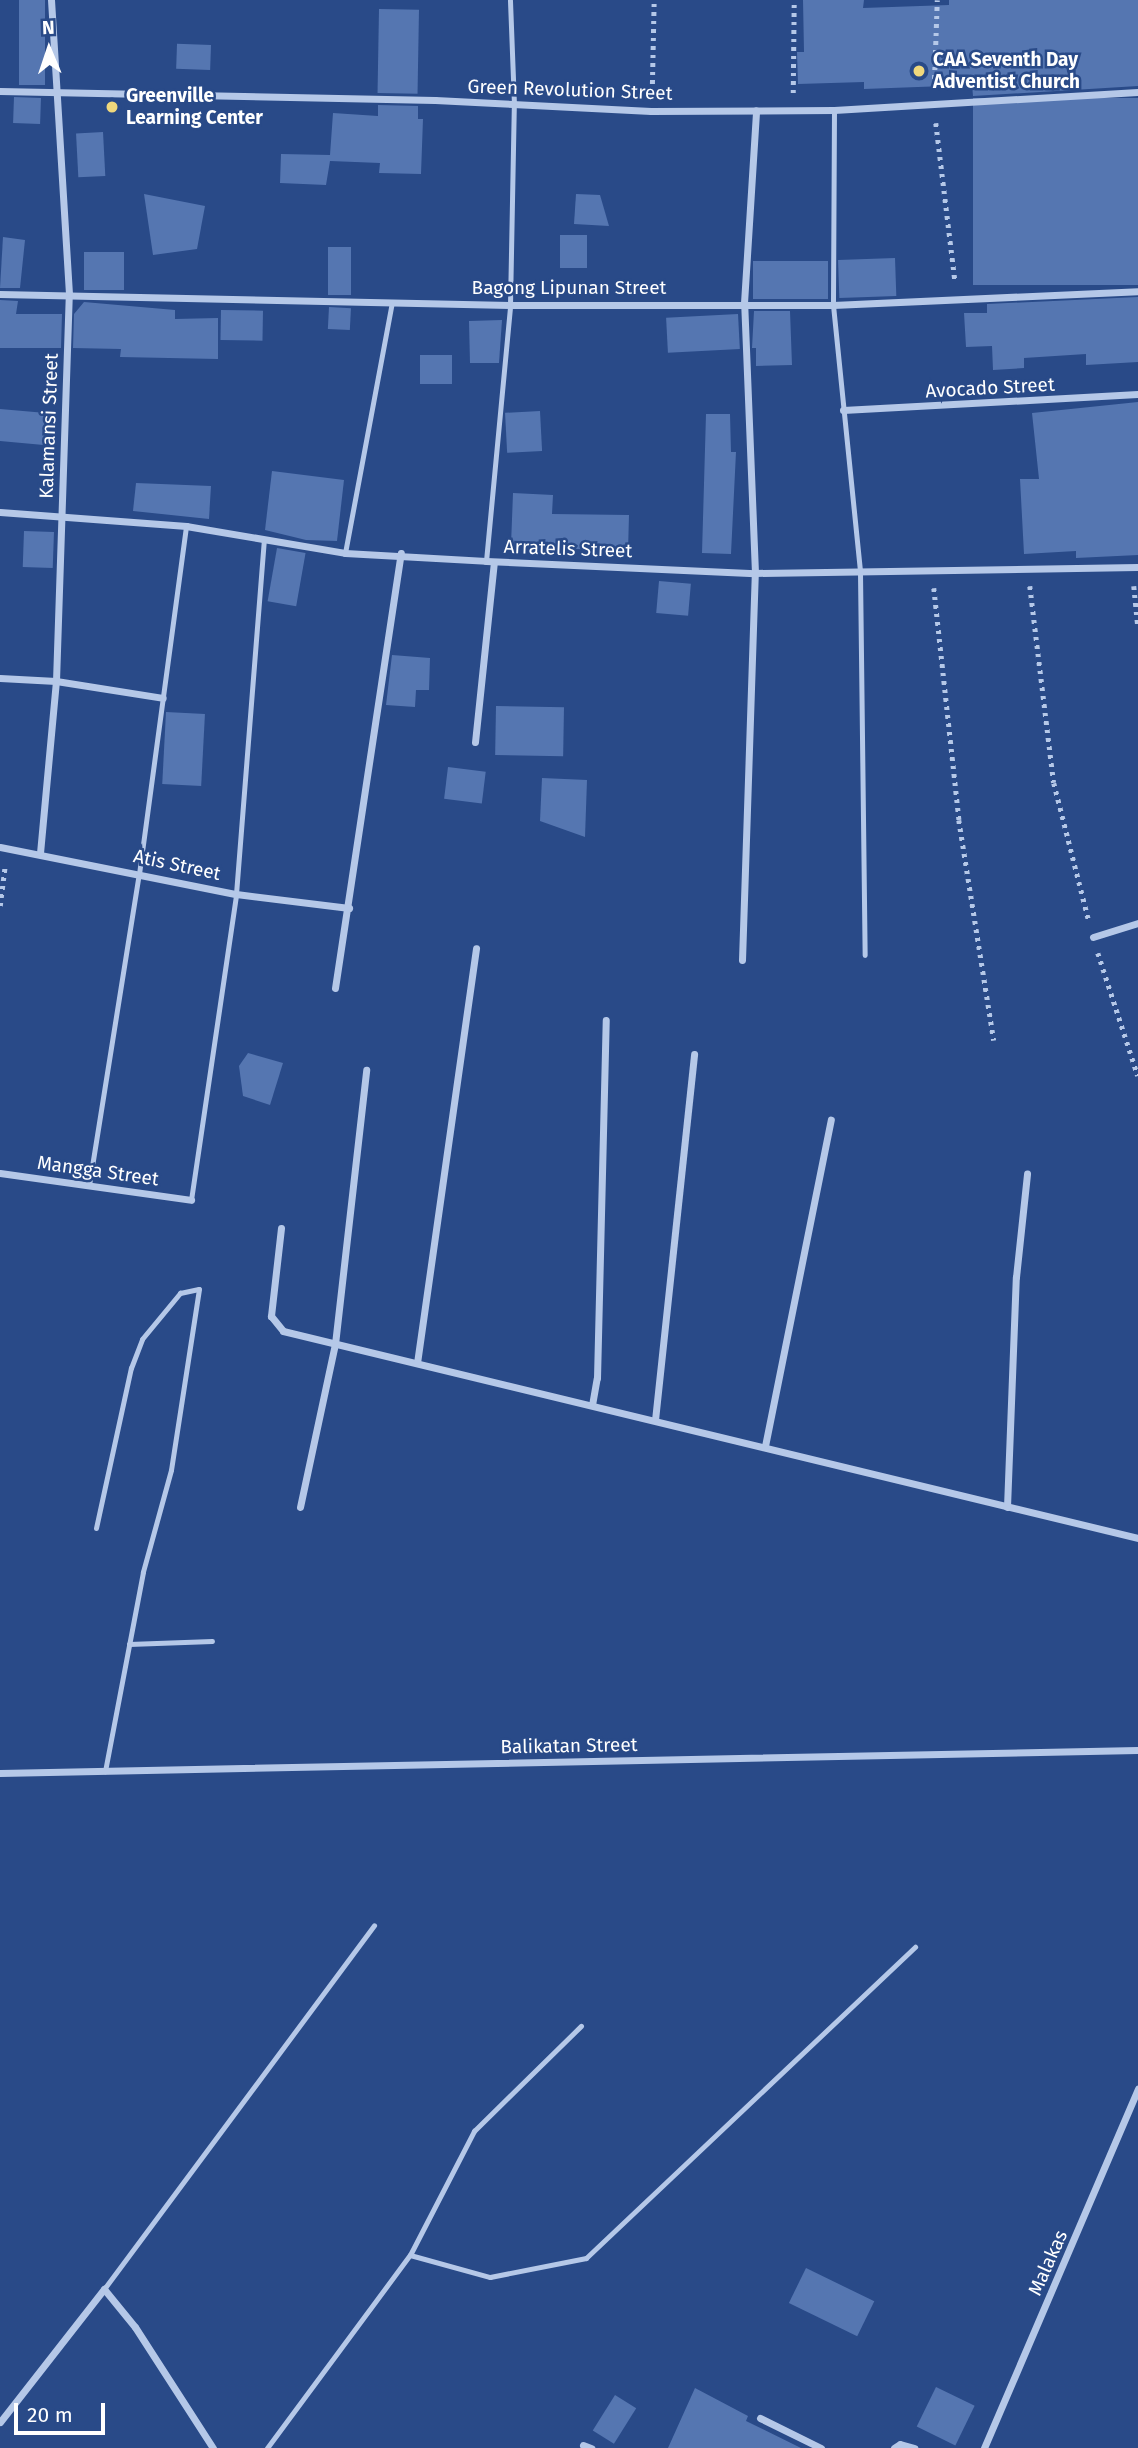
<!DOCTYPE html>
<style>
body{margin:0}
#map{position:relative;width:1138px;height:2448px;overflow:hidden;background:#294a88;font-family:"Fira Sans",sans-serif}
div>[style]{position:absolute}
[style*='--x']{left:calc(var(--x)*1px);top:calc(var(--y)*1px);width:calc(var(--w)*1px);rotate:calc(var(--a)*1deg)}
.building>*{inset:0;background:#5576b1;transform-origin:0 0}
.path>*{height:4.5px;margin-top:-2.25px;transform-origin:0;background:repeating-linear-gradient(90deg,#b5c8e8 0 3.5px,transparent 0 8.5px)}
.service>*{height:5px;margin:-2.5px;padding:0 2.5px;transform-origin:2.5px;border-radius:2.5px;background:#b5c8e8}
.minor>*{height:7px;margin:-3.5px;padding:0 3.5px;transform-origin:3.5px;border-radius:3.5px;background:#b5c8e8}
.dots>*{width:19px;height:19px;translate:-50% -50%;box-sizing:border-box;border:4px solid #294a88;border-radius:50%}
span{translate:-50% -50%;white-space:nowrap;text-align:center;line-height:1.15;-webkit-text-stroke:5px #294a88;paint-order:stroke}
.poi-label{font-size:19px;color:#fff;font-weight:700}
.left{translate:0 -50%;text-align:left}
.street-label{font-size:19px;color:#fff}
.north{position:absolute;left:14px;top:14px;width:70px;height:70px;-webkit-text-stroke:5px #294a88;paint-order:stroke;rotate:358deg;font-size:19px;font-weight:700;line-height:28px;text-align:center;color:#fff}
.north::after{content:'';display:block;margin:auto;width:24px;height:32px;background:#fff;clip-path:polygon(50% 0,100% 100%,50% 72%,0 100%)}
.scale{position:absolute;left:14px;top:2403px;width:91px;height:32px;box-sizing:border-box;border:4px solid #fff;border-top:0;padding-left:9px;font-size:21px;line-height:24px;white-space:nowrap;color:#fff;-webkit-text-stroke:5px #294a88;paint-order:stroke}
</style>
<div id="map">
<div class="building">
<div style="left:19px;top:0;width:26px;height:85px"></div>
<div style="clip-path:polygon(803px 0,864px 0,863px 8px,949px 5px,949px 0,1138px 0,1138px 86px,973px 96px,972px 85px,864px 89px,864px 82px,798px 84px,797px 52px,804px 52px)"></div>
<div style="left:379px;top:9px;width:40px;height:84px;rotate:1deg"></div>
<div style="left:211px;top:45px;width:25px;height:34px;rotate:92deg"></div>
<div style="left:14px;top:97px;width:27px;height:26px;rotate:2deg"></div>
<div style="left:1138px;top:98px;width:187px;height:165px;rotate:90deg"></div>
<div style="clip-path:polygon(378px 105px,418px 106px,418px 119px,423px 119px,421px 174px,379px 173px,380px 163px,330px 161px,326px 185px,280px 183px,281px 154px,330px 155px,333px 113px,378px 116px)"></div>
<div style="left:103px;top:132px;width:44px;height:27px;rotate:87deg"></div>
<div style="clip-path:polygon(144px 194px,205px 206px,197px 249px,153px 255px)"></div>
<div style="clip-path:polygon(576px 194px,600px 195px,609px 226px,574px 224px)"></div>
<div style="left:560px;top:235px;width:27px;height:33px"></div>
<div style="clip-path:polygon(3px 237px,25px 240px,20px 288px,0 288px)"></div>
<div style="left:328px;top:247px;width:23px;height:48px"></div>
<div style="left:84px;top:252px;width:40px;height:38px"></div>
<div style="left:895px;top:258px;width:38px;height:57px;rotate:88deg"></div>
<div style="left:753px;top:261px;width:75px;height:38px"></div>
<div style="clip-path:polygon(1138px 297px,1138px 362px,1086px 365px,1086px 354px,1024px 358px,1024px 368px,993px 370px,992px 346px,966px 347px,964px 313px,987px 313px,987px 304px)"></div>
<div style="clip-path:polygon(0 300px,18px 301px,16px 314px,62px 314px,61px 348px,0 348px)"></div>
<div style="clip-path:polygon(84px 302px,175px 310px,175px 319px,218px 318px,218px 359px,120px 357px,121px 349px,73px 348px,74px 314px)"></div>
<div style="left:329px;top:307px;width:22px;height:22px;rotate:3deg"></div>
<div style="left:221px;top:310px;width:42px;height:30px;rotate:1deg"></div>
<div style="clip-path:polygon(754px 311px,790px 311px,792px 365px,756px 366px,756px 348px,752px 348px)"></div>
<div style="left:738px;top:314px;width:35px;height:72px;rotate:87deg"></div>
<div style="clip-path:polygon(502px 320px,499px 363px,470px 363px,469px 321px)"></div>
<div style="left:420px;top:355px;width:32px;height:29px"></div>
<div style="clip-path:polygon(1138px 402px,1138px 555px,1076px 558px,1076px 551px,1024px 554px,1020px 479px,1039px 479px,1032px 413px)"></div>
<div style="left:0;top:409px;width:52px;height:32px;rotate:5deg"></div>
<div style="left:540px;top:411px;width:40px;height:35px;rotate:87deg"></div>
<div style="clip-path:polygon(706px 414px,730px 414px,731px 452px,736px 452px,731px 554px,702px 553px)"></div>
<div style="clip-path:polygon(272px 471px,344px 480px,337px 541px,306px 540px,265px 530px)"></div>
<div style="clip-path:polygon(136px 483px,211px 486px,209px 519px,133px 511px)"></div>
<div style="clip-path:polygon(513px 493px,553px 495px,552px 514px,629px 515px,628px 552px,511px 545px)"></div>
<div style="left:24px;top:531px;width:30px;height:36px;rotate:2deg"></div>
<div style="left:277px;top:548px;width:29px;height:54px;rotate:10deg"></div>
<div style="left:659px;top:581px;width:32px;height:32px;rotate:5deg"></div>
<div style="clip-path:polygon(392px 655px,430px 658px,429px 690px,416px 690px,415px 707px,386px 705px)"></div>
<div style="left:496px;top:706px;width:68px;height:49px;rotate:1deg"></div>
<div style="left:166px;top:712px;width:39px;height:72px;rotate:3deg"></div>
<div style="left:448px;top:767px;width:38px;height:32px;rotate:7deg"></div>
<div style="clip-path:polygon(542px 778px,587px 780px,585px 837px,540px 821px)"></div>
<div style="clip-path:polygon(248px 1053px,283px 1063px,270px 1105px,243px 1096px,239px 1066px)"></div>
<div style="left:806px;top:2268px;width:76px;height:39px;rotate:26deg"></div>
<div style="left:936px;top:2387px;width:43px;height:44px;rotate:26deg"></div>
<div style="clip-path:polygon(695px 2388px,748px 2416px,746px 2421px,801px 2448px,668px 2448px)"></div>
<div style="left:615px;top:2395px;width:25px;height:42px;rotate:32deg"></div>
</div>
<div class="path">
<div style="--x:934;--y:87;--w:87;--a:-88"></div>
<div style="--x:652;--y:92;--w:92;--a:-88.8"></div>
<div style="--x:793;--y:93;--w:93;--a:-89.4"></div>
<div style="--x:936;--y:123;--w:159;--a:83.1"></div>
<div style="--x:1030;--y:586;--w:198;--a:83.1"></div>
<div style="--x:1054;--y:783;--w:142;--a:75.8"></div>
<div style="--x:1134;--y:586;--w:41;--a:84.4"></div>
<div style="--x:934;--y:588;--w:233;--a:83.8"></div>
<div style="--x:959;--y:820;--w:223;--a:81"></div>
<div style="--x:0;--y:906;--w:41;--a:-83"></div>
<div style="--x:1098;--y:953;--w:129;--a:72"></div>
</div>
<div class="service">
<div style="--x:834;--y:110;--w:195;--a:90.3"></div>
<div style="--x:833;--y:305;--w:269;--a:84.2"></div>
<div style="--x:860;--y:573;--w:382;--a:89.3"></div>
<div style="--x:345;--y:553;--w:255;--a:-79.4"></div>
<div style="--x:486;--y:561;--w:257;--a:-84.6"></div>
<div style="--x:510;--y:305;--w:200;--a:-88.9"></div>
<div style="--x:514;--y:105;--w:105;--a:-92.2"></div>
<div style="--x:89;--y:1185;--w:315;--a:-80.9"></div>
<div style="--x:139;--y:874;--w:351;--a:-82.3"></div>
<div style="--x:191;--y:1200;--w:309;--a:-81.6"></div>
<div style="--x:236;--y:894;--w:354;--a:-85.5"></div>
<div style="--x:96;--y:1528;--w:164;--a:-77.7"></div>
<div style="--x:131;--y:1368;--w:31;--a:-69"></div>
<div style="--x:142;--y:1339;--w:60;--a:-50.4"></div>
<div style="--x:180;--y:1293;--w:19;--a:-12"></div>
<div style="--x:199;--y:1289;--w:183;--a:98.8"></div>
<div style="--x:171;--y:1470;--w:106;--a:105.4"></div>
<div style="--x:143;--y:1572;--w:203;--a:100.8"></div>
<div style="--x:129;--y:1644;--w:83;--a:-2.1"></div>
<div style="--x:410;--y:2255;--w:83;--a:15.4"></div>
<div style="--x:490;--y:2277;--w:98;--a:-11.2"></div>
<div style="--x:586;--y:2258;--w:453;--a:-43.4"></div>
<div style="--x:104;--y:2289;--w:453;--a:-53.4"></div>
<div style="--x:267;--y:2448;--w:240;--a:-53.5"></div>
<div style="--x:410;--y:2255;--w:140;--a:-62.7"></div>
<div style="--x:474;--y:2131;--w:150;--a:-44.5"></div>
</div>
<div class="minor">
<div style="--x:0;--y:91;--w:435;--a:1.2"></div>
<div style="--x:435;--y:100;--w:216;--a:2.9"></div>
<div style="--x:651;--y:111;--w:183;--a:-0.3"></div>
<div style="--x:834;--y:110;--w:305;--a:-3.4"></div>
<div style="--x:0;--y:294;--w:510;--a:1.24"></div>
<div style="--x:510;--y:305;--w:323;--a:0"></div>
<div style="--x:833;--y:305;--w:305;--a:-2.6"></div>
<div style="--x:843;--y:410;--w:295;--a:-3.1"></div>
<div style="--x:0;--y:512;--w:187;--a:4.3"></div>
<div style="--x:186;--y:526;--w:161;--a:9.6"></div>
<div style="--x:345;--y:553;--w:141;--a:3.2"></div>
<div style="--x:486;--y:561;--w:269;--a:2.6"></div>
<div style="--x:755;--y:573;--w:383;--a:-0.9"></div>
<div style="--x:0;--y:678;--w:56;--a:3.1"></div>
<div style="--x:56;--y:681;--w:108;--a:9"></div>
<div style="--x:475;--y:742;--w:181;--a:-84"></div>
<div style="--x:0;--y:847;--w:241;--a:11.3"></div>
<div style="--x:236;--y:894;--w:114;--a:7.1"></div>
<div style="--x:40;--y:853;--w:173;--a:-84.7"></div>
<div style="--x:56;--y:681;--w:387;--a:-88.1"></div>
<div style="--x:69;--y:294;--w:295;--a:-93.5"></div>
<div style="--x:1093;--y:937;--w:47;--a:-17.3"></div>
<div style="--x:742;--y:960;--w:387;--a:-88.1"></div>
<div style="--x:755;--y:573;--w:270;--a:-92.3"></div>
<div style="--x:744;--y:303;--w:193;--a:-86.4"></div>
<div style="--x:335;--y:988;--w:440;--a:-81.4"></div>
<div style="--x:0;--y:1173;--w:193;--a:8"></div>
<div style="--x:281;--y:1228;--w:89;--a:96.5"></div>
<div style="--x:271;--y:1316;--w:19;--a:51"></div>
<div style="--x:283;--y:1331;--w:880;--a:13.61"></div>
<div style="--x:417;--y:1363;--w:419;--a:-81.9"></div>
<div style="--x:592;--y:1405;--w:27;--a:-80"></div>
<div style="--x:597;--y:1378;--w:358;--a:-88.6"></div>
<div style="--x:655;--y:1420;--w:368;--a:-83.9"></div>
<div style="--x:765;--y:1446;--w:333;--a:-78.6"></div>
<div style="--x:300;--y:1507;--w:167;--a:-77.9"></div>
<div style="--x:335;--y:1344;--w:276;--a:-83.5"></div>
<div style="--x:1007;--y:1507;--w:230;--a:-87.8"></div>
<div style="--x:1016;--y:1277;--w:104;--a:-83.9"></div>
<div style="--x:0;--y:1773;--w:1138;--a:-1.16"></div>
<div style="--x:760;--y:2418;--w:68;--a:26.2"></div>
<div style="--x:0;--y:2422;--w:169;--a:-52"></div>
<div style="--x:104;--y:2289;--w:49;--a:50.8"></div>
<div style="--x:135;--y:2327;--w:144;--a:57.2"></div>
<div style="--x:583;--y:2445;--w:9;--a:21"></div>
<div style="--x:894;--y:2448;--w:7;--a:-34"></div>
<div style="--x:900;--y:2444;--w:15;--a:16"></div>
<div style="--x:984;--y:2448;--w:391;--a:-66.8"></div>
</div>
<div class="dots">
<div style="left:919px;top:71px;background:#f0d87c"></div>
<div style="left:112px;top:107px;background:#f0d87c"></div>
</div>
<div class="poi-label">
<span class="left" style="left:933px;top:71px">CAA Seventh Day<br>Adventist Church</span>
<span class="left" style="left:126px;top:107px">Greenville<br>Learning Center</span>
</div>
<div class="street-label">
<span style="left:570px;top:90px;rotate:2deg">Green Revolution Street</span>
<span style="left:569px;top:288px">Bagong Lipunan Street</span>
<span style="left:990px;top:388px;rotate:-3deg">Avocado Street</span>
<span style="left:49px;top:426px;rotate:-88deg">Kalamansi Street</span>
<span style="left:568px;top:549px;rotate:2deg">Arratelis Street</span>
<span style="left:177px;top:865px;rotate:12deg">Atis Street</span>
<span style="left:98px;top:1171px;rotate:8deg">Mangga Street</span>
<span style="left:569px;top:1746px;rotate:-1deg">Balikatan Street</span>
<span style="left:1048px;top:2263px;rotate:-66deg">Malakas</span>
</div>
<div class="north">N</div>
<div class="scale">20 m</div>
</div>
